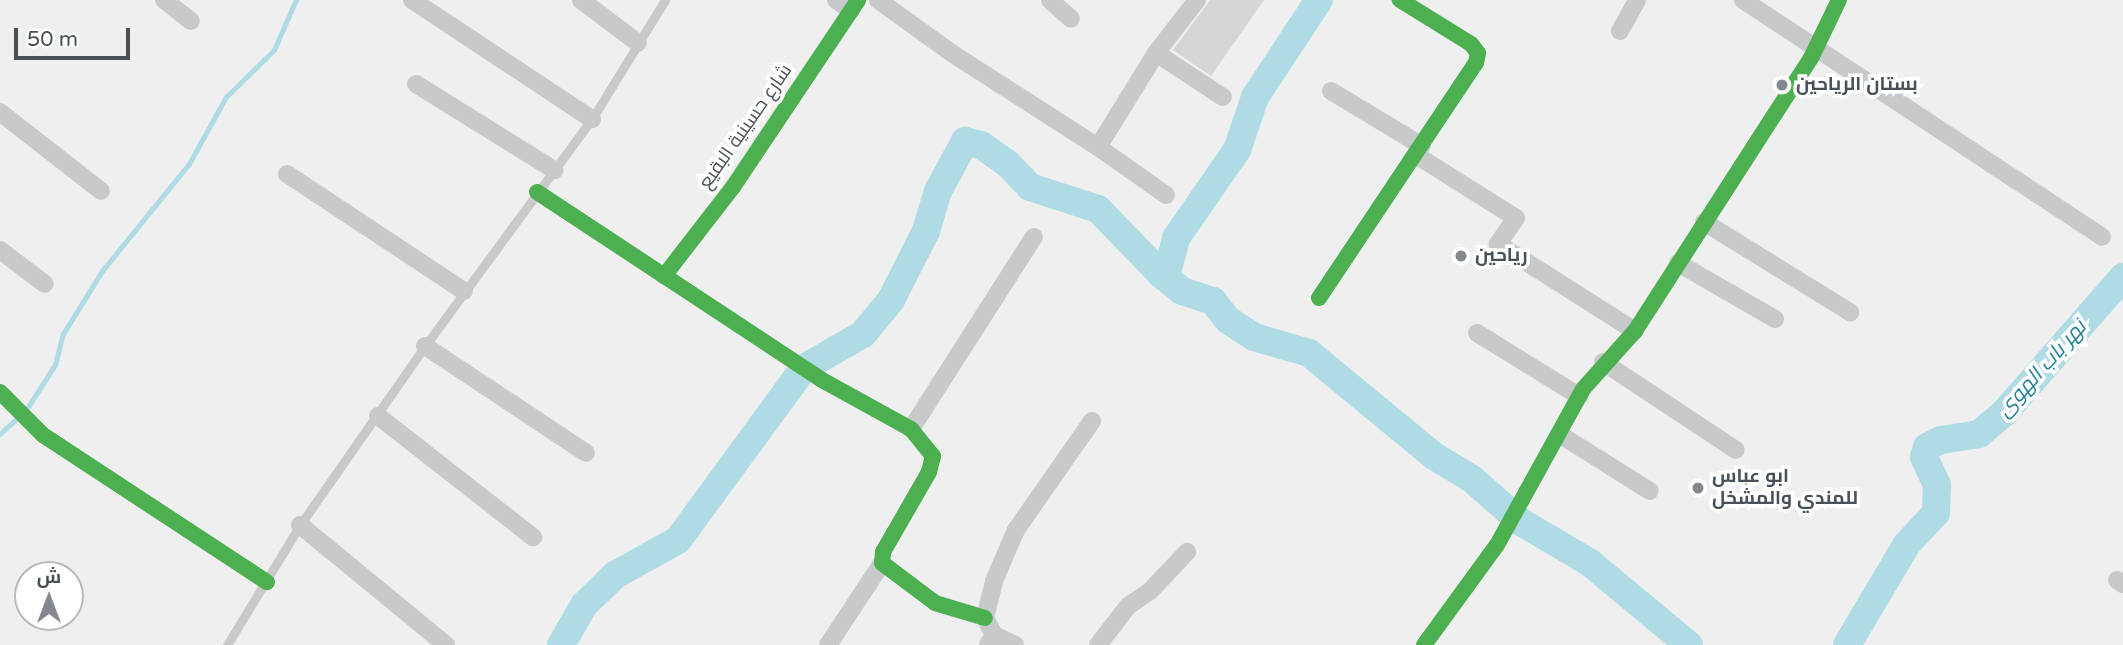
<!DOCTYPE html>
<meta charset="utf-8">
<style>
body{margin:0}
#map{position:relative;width:2123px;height:645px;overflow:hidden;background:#efefef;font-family:"Varela Round",Cairo,sans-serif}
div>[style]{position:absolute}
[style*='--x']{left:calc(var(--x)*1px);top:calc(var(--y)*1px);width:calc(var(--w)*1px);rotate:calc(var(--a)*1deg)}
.stream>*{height:4.5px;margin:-2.25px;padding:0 2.25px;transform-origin:2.25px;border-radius:2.25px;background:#afdbe4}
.river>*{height:28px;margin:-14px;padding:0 14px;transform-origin:14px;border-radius:14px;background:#afdbe4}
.building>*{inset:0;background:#d5d6d8}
.lane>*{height:9px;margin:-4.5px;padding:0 4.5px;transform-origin:4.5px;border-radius:4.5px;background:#c7c9ca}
.street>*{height:18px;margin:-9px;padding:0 9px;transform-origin:9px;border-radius:9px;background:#c7c9ca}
.fast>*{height:16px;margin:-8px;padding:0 8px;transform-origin:8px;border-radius:8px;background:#4caf50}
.dots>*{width:19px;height:19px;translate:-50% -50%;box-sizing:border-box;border:4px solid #fff;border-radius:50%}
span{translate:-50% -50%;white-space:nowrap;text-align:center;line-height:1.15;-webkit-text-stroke:7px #fff;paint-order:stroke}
.poi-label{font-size:19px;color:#485159;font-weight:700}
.left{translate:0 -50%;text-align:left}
.street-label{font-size:19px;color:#485159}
.water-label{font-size:21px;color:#1e7f96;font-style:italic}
.north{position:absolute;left:14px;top:561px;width:70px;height:70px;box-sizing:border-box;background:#fff;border:2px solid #b6b9bd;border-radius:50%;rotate:0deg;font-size:19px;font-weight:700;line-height:28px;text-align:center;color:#485159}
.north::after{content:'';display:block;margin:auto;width:24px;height:32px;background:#82888e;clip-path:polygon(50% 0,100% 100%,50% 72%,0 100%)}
.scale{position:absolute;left:14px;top:28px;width:116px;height:32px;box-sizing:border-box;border:4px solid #485159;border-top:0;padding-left:9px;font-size:21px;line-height:24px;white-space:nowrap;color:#485159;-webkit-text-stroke:5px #fff;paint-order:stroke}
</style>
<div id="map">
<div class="stream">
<div style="--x:28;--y:407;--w:50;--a:-57.3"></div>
<div style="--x:55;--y:365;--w:32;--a:-76"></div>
<div style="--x:63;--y:334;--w:74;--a:-58.2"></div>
<div style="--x:102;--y:271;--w:138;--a:-50.9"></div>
<div style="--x:189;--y:164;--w:77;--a:-61.1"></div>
<div style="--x:226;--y:97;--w:67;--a:-44.4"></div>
<div style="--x:274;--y:50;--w:55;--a:-66.3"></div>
<div style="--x:0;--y:434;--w:23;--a:-43"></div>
</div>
<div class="river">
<div style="--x:1161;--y:274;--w:27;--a:39"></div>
<div style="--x:1182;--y:291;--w:33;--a:18"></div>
<div style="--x:1213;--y:301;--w:24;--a:52"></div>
<div style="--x:1228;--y:320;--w:31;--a:33"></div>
<div style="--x:1254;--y:337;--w:57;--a:16.2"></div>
<div style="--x:1309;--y:353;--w:162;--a:39.5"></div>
<div style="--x:1434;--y:456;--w:44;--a:31.2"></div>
<div style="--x:1472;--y:479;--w:65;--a:41.3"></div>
<div style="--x:1521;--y:522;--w:79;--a:30.5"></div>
<div style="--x:1589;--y:562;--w:130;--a:39.7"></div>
<div style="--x:561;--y:645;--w:46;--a:-60.1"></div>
<div style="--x:584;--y:605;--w:43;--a:-44.1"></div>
<div style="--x:615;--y:575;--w:72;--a:-29.1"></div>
<div style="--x:678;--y:540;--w:213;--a:-53.8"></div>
<div style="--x:804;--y:368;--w:68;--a:-30"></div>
<div style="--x:863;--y:334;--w:44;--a:-50.5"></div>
<div style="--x:891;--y:300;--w:77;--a:-63.1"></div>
<div style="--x:926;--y:231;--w:42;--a:-73.3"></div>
<div style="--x:938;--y:191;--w:57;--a:-61.6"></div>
<div style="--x:965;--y:141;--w:16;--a:14"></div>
<div style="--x:981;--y:145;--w:32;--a:35"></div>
<div style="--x:1007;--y:163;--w:33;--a:46"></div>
<div style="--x:1030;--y:187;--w:71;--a:17.9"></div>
<div style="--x:1098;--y:209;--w:91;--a:45.9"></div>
<div style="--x:1161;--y:274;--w:12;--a:-48"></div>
<div style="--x:1169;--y:265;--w:28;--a:-75"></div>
<div style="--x:1176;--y:238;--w:107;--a:-55.3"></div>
<div style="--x:1237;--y:150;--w:56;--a:-71.2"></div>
<div style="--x:1255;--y:97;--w:116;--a:-56.6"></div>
<div style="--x:1847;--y:645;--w:117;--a:-59.3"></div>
<div style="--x:1907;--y:544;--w:42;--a:-46.9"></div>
<div style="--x:1936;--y:513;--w:28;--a:-88"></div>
<div style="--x:1937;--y:485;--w:31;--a:-115"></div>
<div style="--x:1924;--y:457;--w:10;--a:-73"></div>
<div style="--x:1927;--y:447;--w:16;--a:-27"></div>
<div style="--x:1941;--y:440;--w:38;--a:-9"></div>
<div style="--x:1979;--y:434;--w:33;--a:-40"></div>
<div style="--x:2004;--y:413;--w:181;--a:-48.8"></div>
</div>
<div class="building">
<div style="clip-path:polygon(1210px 0,1264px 0,1211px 76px,1173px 50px)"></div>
</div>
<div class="lane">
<div style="--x:227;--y:645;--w:140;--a:-58.7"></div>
<div style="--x:300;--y:525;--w:218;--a:-55.1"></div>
<div style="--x:425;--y:346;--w:282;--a:-53.7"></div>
<div style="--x:592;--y:119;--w:140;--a:-58.5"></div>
</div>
<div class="street">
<div style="--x:164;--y:0;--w:34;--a:38"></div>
<div style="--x:412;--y:0;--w:216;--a:33.5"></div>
<div style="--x:581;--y:0;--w:71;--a:37"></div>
<div style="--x:836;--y:0;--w:18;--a:34"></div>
<div style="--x:878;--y:0;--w:92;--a:35.8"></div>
<div style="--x:953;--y:54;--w:172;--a:32.7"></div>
<div style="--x:1050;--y:0;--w:28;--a:42"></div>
<div style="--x:1743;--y:0;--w:430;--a:33.4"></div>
<div style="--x:1620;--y:31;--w:35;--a:-61"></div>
<div style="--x:1156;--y:53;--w:80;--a:33.3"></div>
<div style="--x:416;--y:84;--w:163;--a:31.9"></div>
<div style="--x:1331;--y:91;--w:106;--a:31.1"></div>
<div style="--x:0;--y:112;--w:128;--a:38"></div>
<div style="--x:1416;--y:155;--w:118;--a:32.2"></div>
<div style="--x:1516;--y:218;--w:32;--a:125"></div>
<div style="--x:1498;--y:244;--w:162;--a:32.4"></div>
<div style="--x:287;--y:174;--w:212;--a:33.5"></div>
<div style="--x:1166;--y:195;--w:83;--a:-144.8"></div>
<div style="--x:1098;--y:147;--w:110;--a:-58.3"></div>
<div style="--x:1156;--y:53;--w:67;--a:-52.3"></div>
<div style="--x:1704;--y:222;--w:172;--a:31.7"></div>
<div style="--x:0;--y:250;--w:56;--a:37.1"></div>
<div style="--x:1678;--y:263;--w:112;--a:30"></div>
<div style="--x:1477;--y:333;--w:120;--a:31.7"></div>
<div style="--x:425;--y:346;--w:193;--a:33.6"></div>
<div style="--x:1603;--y:362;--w:159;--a:33.5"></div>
<div style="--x:378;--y:416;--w:197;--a:38"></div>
<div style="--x:911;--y:429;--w:228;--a:-57.4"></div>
<div style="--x:1559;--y:434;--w:107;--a:32.1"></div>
<div style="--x:300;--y:525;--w:189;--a:39.4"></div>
<div style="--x:2117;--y:580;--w:7;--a:34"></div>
<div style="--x:994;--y:635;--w:19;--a:-118"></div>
<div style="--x:985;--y:618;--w:38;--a:-76"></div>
<div style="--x:994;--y:581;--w:56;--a:-66.7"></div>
<div style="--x:1016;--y:530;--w:133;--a:-55.1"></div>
<div style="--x:828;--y:645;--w:98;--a:-56.6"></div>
<div style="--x:988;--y:645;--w:12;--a:-59"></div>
<div style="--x:994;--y:635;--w:23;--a:25"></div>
<div style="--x:1098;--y:645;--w:49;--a:-52.4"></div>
<div style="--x:1128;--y:606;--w:27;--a:-34"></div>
<div style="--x:1150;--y:591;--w:54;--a:-46.5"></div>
</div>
<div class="fast">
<div style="--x:537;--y:192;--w:341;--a:33.4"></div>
<div style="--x:822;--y:380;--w:102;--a:28.8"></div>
<div style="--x:911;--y:429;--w:35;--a:51"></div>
<div style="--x:933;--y:456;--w:16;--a:104"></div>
<div style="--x:929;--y:472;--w:92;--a:119.9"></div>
<div style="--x:883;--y:552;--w:11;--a:95"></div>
<div style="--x:882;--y:563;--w:66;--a:37"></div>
<div style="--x:935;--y:603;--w:52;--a:16.7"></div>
<div style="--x:664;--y:276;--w:113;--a:-52.2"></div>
<div style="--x:733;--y:187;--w:225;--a:-56.2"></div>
<div style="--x:1319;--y:298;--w:283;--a:-56.3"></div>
<div style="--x:1476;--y:63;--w:10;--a:-79"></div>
<div style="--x:1478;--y:53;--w:11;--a:-128"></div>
<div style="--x:1471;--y:44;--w:84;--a:-148.2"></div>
<div style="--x:0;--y:392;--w:61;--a:45"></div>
<div style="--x:43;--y:435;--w:268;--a:33.3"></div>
<div style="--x:1424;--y:645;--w:124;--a:-53.9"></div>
<div style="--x:1497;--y:545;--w:178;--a:-61.1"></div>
<div style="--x:1583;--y:389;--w:78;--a:-48.1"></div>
<div style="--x:1635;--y:331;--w:327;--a:-57.2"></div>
<div style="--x:1812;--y:56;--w:62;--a:-64.3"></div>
</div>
<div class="dots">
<div style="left:1782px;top:85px;background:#82888e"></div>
<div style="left:1461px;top:256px;background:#82888e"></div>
<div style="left:1698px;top:488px;background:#82888e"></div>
</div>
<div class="poi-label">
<span class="left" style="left:1796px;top:85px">بستان الرياحين</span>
<span class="left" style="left:1475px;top:256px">رياحين</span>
<span class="left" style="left:1712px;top:488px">ابو عباس<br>للمندي والمشخل</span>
</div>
<div class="street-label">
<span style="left:746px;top:127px;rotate:-55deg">شارع حسينية البقيع</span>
</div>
<div class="water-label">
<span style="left:2042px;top:369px;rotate:-48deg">نهر باب الهوى</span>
</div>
<div class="north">ش</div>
<div class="scale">50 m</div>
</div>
